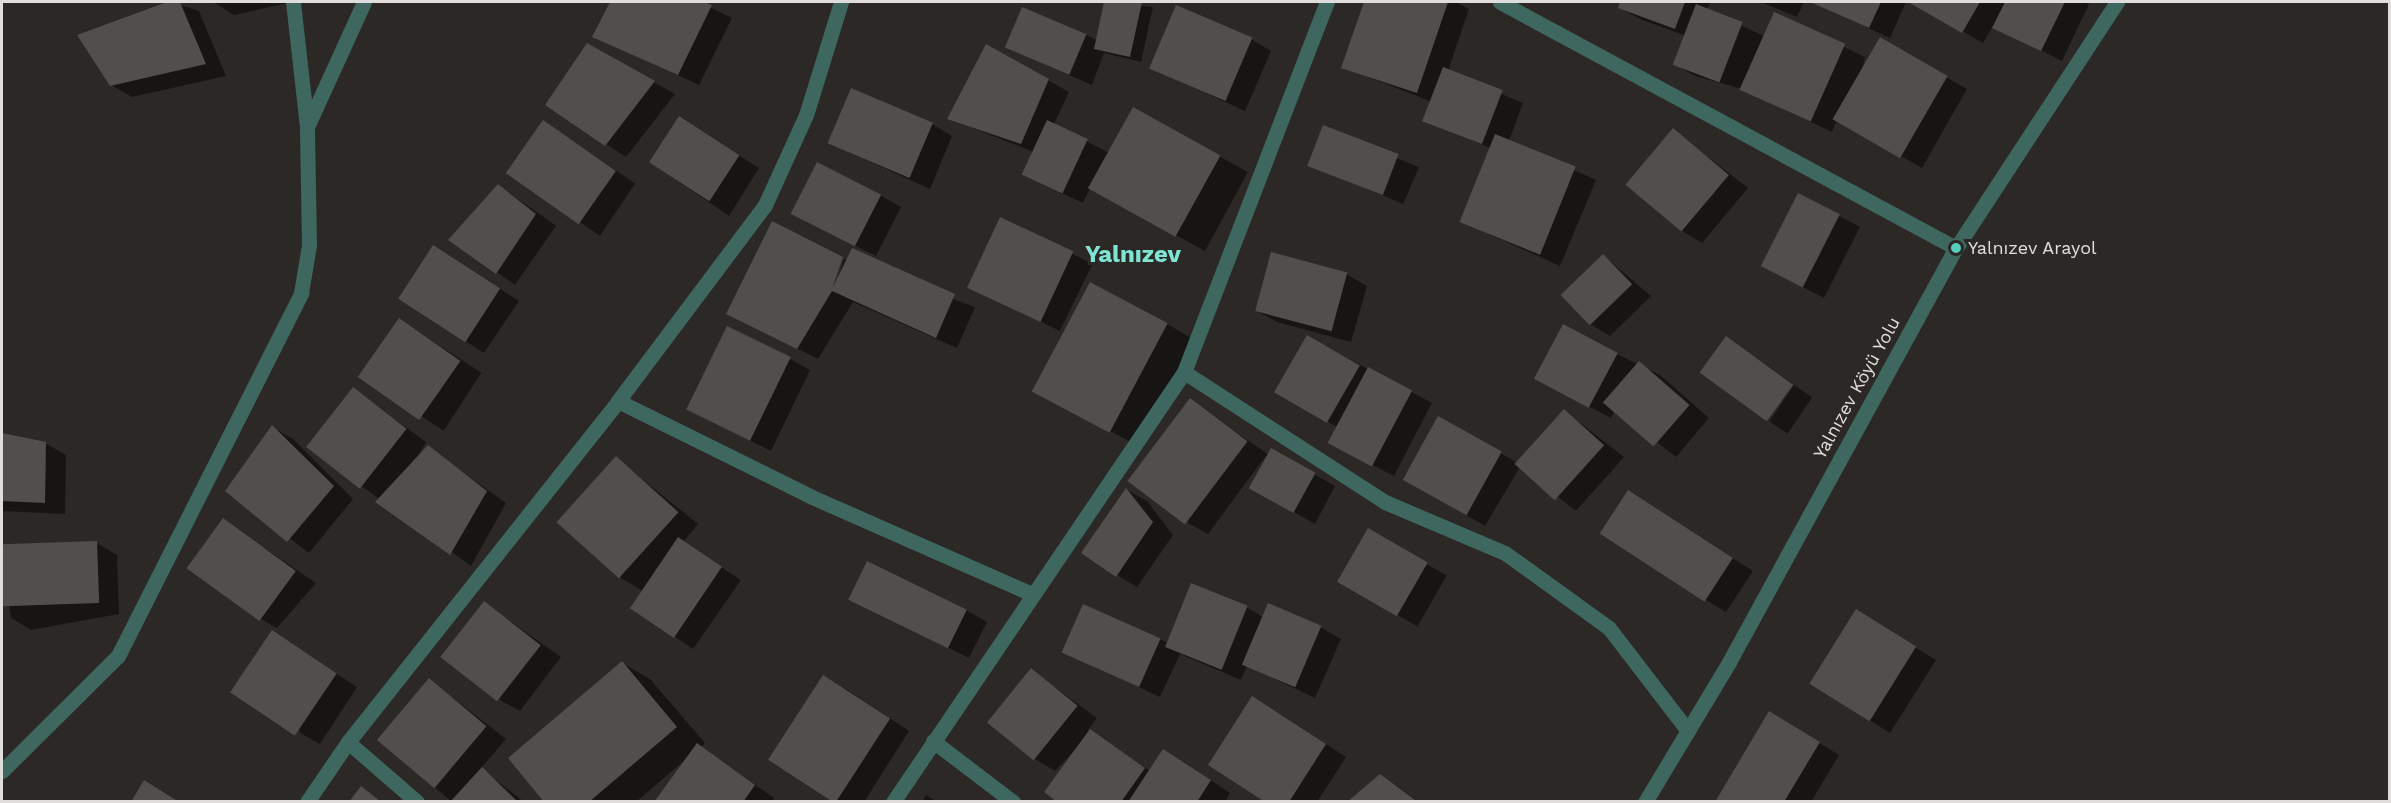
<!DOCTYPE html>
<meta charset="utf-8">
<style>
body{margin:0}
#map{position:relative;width:2391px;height:803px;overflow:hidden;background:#2c2826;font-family:"Work Sans",sans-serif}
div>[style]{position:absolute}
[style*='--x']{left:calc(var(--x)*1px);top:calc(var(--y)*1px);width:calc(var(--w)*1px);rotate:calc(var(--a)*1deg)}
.shadow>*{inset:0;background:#0007;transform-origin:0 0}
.building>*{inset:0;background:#524e4b;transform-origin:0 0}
.minor>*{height:15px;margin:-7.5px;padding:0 7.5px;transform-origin:7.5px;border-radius:7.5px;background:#3e6760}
.tertiary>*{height:15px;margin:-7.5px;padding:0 7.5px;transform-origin:7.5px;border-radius:7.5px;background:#3e6760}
.dots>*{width:16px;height:16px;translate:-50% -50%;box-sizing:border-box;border:3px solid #2c2826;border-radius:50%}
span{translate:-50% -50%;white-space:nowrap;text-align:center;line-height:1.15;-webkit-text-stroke:6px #2c2826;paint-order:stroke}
.poi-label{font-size:18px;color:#e0dedc}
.left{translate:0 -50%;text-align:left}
.street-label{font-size:18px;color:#e0dedc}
.district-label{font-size:24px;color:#7ee5d5;font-weight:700}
.frame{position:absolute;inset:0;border:3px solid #e0dedc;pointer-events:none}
</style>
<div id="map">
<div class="shadow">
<div style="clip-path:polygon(171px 2px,199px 11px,226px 76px,132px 97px,111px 85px,79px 36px)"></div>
<div style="clip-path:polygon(293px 2px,234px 15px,213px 2px)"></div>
<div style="clip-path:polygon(611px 2px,699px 2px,732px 18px,699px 85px,594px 36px)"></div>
<div style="clip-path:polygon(1106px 2px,1153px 7px,1141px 62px,1104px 53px,1092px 85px,1007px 48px,1087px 35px,1098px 41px)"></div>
<div style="clip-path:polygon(1365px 2px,1456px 2px,1469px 9px,1448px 71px,1523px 103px,1509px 141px,1596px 180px,1560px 266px,1460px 221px,1490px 148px,1425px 120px,1432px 102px,1343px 67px)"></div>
<div style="clip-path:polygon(1622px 2px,1710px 2px,1707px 10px,1764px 36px,1774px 14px,1865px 57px,1861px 73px,1880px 39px,1967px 89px,1922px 168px,1837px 120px,1832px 132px,1742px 89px,1695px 76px,1675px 64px,1686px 36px,1640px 19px,1620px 8px)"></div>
<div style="clip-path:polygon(1761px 2px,1804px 2px,1797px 17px)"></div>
<div style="clip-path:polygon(1811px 2px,1906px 2px,1890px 38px)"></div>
<div style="clip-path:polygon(1911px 2px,2085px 2px,2089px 4px,2062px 61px,1993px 26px,1983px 43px)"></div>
<div style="clip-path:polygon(1251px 39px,1271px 51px,1245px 111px,1151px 68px)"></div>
<div style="clip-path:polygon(588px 45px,675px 94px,626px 157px,547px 105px)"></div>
<div style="clip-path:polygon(987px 46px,1069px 92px,1054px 124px,1109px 153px,1133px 109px,1248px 172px,1205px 251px,1090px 188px,1083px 203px,1044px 185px,1024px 173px,1034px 152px,949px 119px)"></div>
<div style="left:544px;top:122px;width:110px;height:63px;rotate:34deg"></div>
<div style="clip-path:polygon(932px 124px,952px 136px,930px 189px,829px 143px)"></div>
<div style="left:1324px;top:127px;width:103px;height:40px;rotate:23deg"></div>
<div style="clip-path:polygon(699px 130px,759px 168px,729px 216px,652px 163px)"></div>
<div style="clip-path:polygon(1673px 130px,1748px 188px,1702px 243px,1682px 231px)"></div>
<div style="left:498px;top:185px;width:71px;height:72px;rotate:35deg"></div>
<div style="clip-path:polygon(880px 195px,901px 207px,876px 256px,813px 225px)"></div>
<div style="clip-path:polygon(1799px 195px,1860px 227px,1824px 298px,1783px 277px)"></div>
<div style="left:1001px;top:219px;width:102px;height:75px;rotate:26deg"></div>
<div style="clip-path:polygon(1604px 256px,1651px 296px,1610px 336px,1590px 324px)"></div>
<div style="clip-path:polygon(453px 259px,519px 301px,484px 353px,405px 302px)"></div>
<div style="clip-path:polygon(844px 259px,975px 307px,957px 348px,853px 302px,818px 359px,728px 313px,834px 291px)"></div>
<div style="clip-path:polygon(1346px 274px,1367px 286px,1351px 342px,1277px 322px,1257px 311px)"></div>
<div style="left:400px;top:320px;width:97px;height:69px;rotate:33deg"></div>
<div style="clip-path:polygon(1167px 324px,1195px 340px,1140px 447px,1035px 391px)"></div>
<div style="clip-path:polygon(1308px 337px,1432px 403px,1394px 476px,1331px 444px,1339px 428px,1275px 392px)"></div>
<div style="clip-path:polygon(1726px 338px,1792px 383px,1766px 418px)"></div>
<div style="clip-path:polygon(1617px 354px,1660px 375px,1709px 418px,1676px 457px,1615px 410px,1611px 418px,1557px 390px)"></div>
<div style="clip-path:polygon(790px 359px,810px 370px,771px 451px,688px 410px)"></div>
<div style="left:1794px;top:385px;width:22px;height:44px;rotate:34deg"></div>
<div style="clip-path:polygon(354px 389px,426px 442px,415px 461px,428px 447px,506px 503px,471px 566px,311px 449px)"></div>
<div style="clip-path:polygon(1190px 400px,1269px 455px,1272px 450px,1335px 486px,1315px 524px,1250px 487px,1267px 454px,1208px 534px,1188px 523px)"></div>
<div style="clip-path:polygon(1565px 411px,1624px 457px,1576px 511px,1520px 467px,1485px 526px,1403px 478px,1439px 418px,1518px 463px)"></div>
<div style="clip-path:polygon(272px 427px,293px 439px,353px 499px,309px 553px,227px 491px)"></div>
<div style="clip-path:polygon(2px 434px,45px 443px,66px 455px,65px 514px,2px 511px)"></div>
<div style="clip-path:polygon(616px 458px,698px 524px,683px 542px,741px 580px,693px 649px,631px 607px,643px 591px,621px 578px)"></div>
<div style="clip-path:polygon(1127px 490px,1147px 501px,1173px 535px,1137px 587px,1117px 575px)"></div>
<div style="clip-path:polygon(1629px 492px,1753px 571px,1726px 612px,1706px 600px)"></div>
<div style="clip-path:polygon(223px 520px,316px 583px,277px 628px,257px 617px)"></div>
<div style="left:1368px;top:530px;width:91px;height:59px;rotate:30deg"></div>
<div style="clip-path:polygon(97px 543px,117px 555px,119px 614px,31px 630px,11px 618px,2px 554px)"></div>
<div style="clip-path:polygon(850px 599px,966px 610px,987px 622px,969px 658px)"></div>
<div style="clip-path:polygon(484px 603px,561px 657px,520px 711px,500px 700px)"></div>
<div style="clip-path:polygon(1246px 607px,1263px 617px,1320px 627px,1341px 639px,1315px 698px,1247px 666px,1241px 680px,1180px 654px,1160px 697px,1064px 652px,1160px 639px,1168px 643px)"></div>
<div style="clip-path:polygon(1876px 623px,1936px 660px,1890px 733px,1810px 683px)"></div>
<div style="clip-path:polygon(273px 632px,357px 687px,320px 744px,300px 733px)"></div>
<div style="clip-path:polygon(622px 663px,650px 679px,705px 743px,701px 747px,774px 798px,772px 802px,656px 802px,686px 759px,636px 802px,546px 802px)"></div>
<div style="clip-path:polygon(1031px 670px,1097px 718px,1088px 730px,1150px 771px,1184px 762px,1230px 793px,1225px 802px,1059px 802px,1082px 742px,1055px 771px,1035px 759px)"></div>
<div style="clip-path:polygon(430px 680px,506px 739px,481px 768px,524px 802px,452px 802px,379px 740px)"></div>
<div style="clip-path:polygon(844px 688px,909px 731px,864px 802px,835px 802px,770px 760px)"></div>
<div style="clip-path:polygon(1273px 710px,1346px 757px,1317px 802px,1268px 802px)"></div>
<div style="clip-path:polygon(1770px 713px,1839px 755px,1811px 802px,1717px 802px)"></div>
<div style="clip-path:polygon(1380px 776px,1400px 788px,1419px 802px,1349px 802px)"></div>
<div style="clip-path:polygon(926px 795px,937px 802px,922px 802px)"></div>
</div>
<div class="building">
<div style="clip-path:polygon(167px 2px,180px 2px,206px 64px,110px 86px,77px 35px)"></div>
<div style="clip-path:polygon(610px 2px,704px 2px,712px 5px,678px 75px,592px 37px)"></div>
<div style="clip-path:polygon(1104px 2px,1142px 2px,1130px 57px,1094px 49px)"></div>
<div style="clip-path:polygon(1364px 2px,1448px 2px,1417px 93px,1341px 68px)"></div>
<div style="clip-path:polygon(1620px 2px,1685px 2px,1675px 29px,1618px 8px)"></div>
<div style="clip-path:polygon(1810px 2px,1881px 2px,1869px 28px)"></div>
<div style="clip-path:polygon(1908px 2px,1980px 2px,1962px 33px)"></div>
<div style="clip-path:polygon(2005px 2px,2065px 2px,2041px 51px,1992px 28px)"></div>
<div style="left:1696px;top:4px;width:50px;height:65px;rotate:21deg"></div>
<div style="left:1176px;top:5px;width:83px;height:69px;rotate:23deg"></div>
<div style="left:1022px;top:7px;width:70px;height:44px;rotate:23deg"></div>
<div style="left:1774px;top:12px;width:78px;height:85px;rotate:24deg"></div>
<div style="left:1880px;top:37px;width:78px;height:95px;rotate:30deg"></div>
<div style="clip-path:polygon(587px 43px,655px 81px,605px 146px,545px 105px)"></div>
<div style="clip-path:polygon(986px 44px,1049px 79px,1021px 144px,947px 119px)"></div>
<div style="left:1443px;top:67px;width:64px;height:58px;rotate:21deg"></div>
<div style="left:851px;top:88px;width:89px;height:60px;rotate:23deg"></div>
<div style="left:1133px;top:107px;width:100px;height:93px;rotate:29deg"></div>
<div style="left:679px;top:116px;width:72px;height:55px;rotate:33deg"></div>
<div style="left:543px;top:120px;width:89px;height:65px;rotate:35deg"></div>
<div style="left:1047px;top:120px;width:45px;height:60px;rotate:25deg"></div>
<div style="left:1323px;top:125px;width:81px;height:44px;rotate:21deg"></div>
<div style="left:1673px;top:128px;width:73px;height:74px;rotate:40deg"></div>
<div style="left:1495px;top:134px;width:87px;height:95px;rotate:22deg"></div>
<div style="left:817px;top:162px;width:72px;height:58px;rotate:27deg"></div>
<div style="clip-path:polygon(498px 184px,536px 214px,496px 274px,448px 240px)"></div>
<div style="left:1798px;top:193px;width:47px;height:82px;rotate:27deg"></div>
<div style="left:1000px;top:217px;width:81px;height:78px;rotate:25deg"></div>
<div style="clip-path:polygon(772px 221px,843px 257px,832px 289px,852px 248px,955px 294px,936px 338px,832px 291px,797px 349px,726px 314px)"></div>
<div style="left:433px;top:245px;width:80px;height:64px;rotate:33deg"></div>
<div style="left:1271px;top:252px;width:79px;height:61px;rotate:15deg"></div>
<div style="left:1603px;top:254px;width:42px;height:59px;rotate:46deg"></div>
<div style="left:1090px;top:282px;width:88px;height:124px;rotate:28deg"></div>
<div style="left:399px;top:318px;width:75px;height:72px;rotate:35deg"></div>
<div style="left:1563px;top:324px;width:62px;height:62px;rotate:28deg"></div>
<div style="left:727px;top:326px;width:71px;height:93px;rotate:26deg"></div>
<div style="left:1307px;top:335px;width:61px;height:66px;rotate:30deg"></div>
<div style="left:1726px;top:336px;width:83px;height:45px;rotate:36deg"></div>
<div style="left:1639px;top:361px;width:67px;height:55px;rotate:41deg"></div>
<div style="left:1368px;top:367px;width:50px;height:86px;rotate:28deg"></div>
<div style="left:353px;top:387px;width:68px;height:76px;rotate:38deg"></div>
<div style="left:1190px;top:398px;width:72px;height:104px;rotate:37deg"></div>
<div style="left:1564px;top:409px;width:54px;height:74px;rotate:42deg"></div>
<div style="left:1438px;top:416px;width:73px;height:73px;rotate:29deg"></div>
<div style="clip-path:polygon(272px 425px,334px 486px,287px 542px,225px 491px)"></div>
<div style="clip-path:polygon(2px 433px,46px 442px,45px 503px,2px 501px)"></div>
<div style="clip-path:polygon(428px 445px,487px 491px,450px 555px,375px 502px)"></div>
<div style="left:1271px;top:448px;width:51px;height:46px;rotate:29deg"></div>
<div style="left:616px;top:456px;width:84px;height:89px;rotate:42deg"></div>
<div style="clip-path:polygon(1126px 488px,1153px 522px,1116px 577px,1081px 553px)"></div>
<div style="left:1628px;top:490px;width:125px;height:52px;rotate:33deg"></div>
<div style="left:223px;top:518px;width:90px;height:62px;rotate:36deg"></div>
<div style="left:1368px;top:528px;width:69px;height:62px;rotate:30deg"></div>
<div style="left:678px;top:537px;width:53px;height:86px;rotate:34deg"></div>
<div style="left:97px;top:541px;width:62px;height:96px;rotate:88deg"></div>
<div style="left:867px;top:561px;width:111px;height:43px;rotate:26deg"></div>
<div style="left:1191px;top:583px;width:61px;height:69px;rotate:22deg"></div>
<div style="left:484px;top:601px;width:72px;height:71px;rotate:38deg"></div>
<div style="left:1268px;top:603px;width:58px;height:67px;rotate:23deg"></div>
<div style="left:1083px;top:604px;width:85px;height:53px;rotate:24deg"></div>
<div style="left:1856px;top:609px;width:71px;height:88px;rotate:32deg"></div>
<div style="left:272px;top:630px;width:78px;height:75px;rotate:34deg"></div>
<div style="clip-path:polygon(622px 661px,677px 727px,589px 802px,544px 802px,508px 758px)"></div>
<div style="left:1031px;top:668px;width:60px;height:70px;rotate:39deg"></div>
<div style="left:823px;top:675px;width:80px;height:101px;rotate:33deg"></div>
<div style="left:429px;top:678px;width:75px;height:81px;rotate:40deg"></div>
<div style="clip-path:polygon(1252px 696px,1326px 744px,1289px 802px,1265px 802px,1208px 765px)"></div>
<div style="clip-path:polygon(1769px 711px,1820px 742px,1784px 802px,1715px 802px)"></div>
<div style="clip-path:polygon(1090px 729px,1145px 768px,1121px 802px,1057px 802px,1044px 792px)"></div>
<div style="clip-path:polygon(697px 743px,755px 785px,743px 802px,654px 802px)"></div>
<div style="clip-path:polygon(1163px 749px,1211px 780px,1197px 802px,1128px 802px)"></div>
<div style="clip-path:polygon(482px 767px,518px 802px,450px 802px)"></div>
<div style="clip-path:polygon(1380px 774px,1418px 802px,1347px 802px)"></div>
<div style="clip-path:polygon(144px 780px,179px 802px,131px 802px)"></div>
<div style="clip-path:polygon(361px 786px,381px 802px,349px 802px)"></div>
</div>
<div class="minor">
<div style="--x:293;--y:2;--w:126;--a:83.6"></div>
<div style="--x:841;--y:2;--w:118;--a:107.2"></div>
<div style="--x:806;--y:115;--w:99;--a:114.5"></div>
<div style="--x:765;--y:205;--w:245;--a:126.9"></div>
<div style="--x:618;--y:401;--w:216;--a:26.3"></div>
<div style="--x:812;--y:497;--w:238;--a:23.8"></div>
<div style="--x:1500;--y:2;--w:518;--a:28.35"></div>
<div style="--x:1184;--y:372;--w:239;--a:32.9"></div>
<div style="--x:1385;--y:502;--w:130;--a:23"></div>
<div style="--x:1505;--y:553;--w:128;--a:35.8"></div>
<div style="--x:1609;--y:628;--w:130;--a:52.5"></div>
<div style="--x:933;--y:741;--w:101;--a:37.3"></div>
<div style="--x:2;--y:771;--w:163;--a:-44.8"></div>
<div style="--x:118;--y:656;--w:407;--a:-63.2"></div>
<div style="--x:301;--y:293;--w:49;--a:-80.5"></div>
<div style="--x:309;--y:245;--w:118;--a:-91"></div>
<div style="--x:307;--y:127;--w:137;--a:-65.5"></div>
<div style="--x:307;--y:802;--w:73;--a:-55.7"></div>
<div style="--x:417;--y:802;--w:91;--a:-139"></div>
<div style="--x:348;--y:742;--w:435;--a:-51.6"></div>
<div style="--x:893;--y:802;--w:519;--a:-55.91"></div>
<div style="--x:1184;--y:372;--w:397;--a:-68.9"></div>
</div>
<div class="tertiary">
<div style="--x:1645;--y:802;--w:163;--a:-59"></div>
<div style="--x:1729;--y:662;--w:472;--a:-61.3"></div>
<div style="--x:1956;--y:248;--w:294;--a:-56.8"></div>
</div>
<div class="dots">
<div style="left:1956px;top:248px;background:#5acebd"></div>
</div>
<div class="poi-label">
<span class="left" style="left:1968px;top:248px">Yalnızev Arayol</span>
</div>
<div class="street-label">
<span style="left:1857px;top:388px;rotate:-61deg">Yalnızev Köyü Yolu</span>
</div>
<div class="district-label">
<span style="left:1133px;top:255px">Yalnızev</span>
</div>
<div class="frame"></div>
</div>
